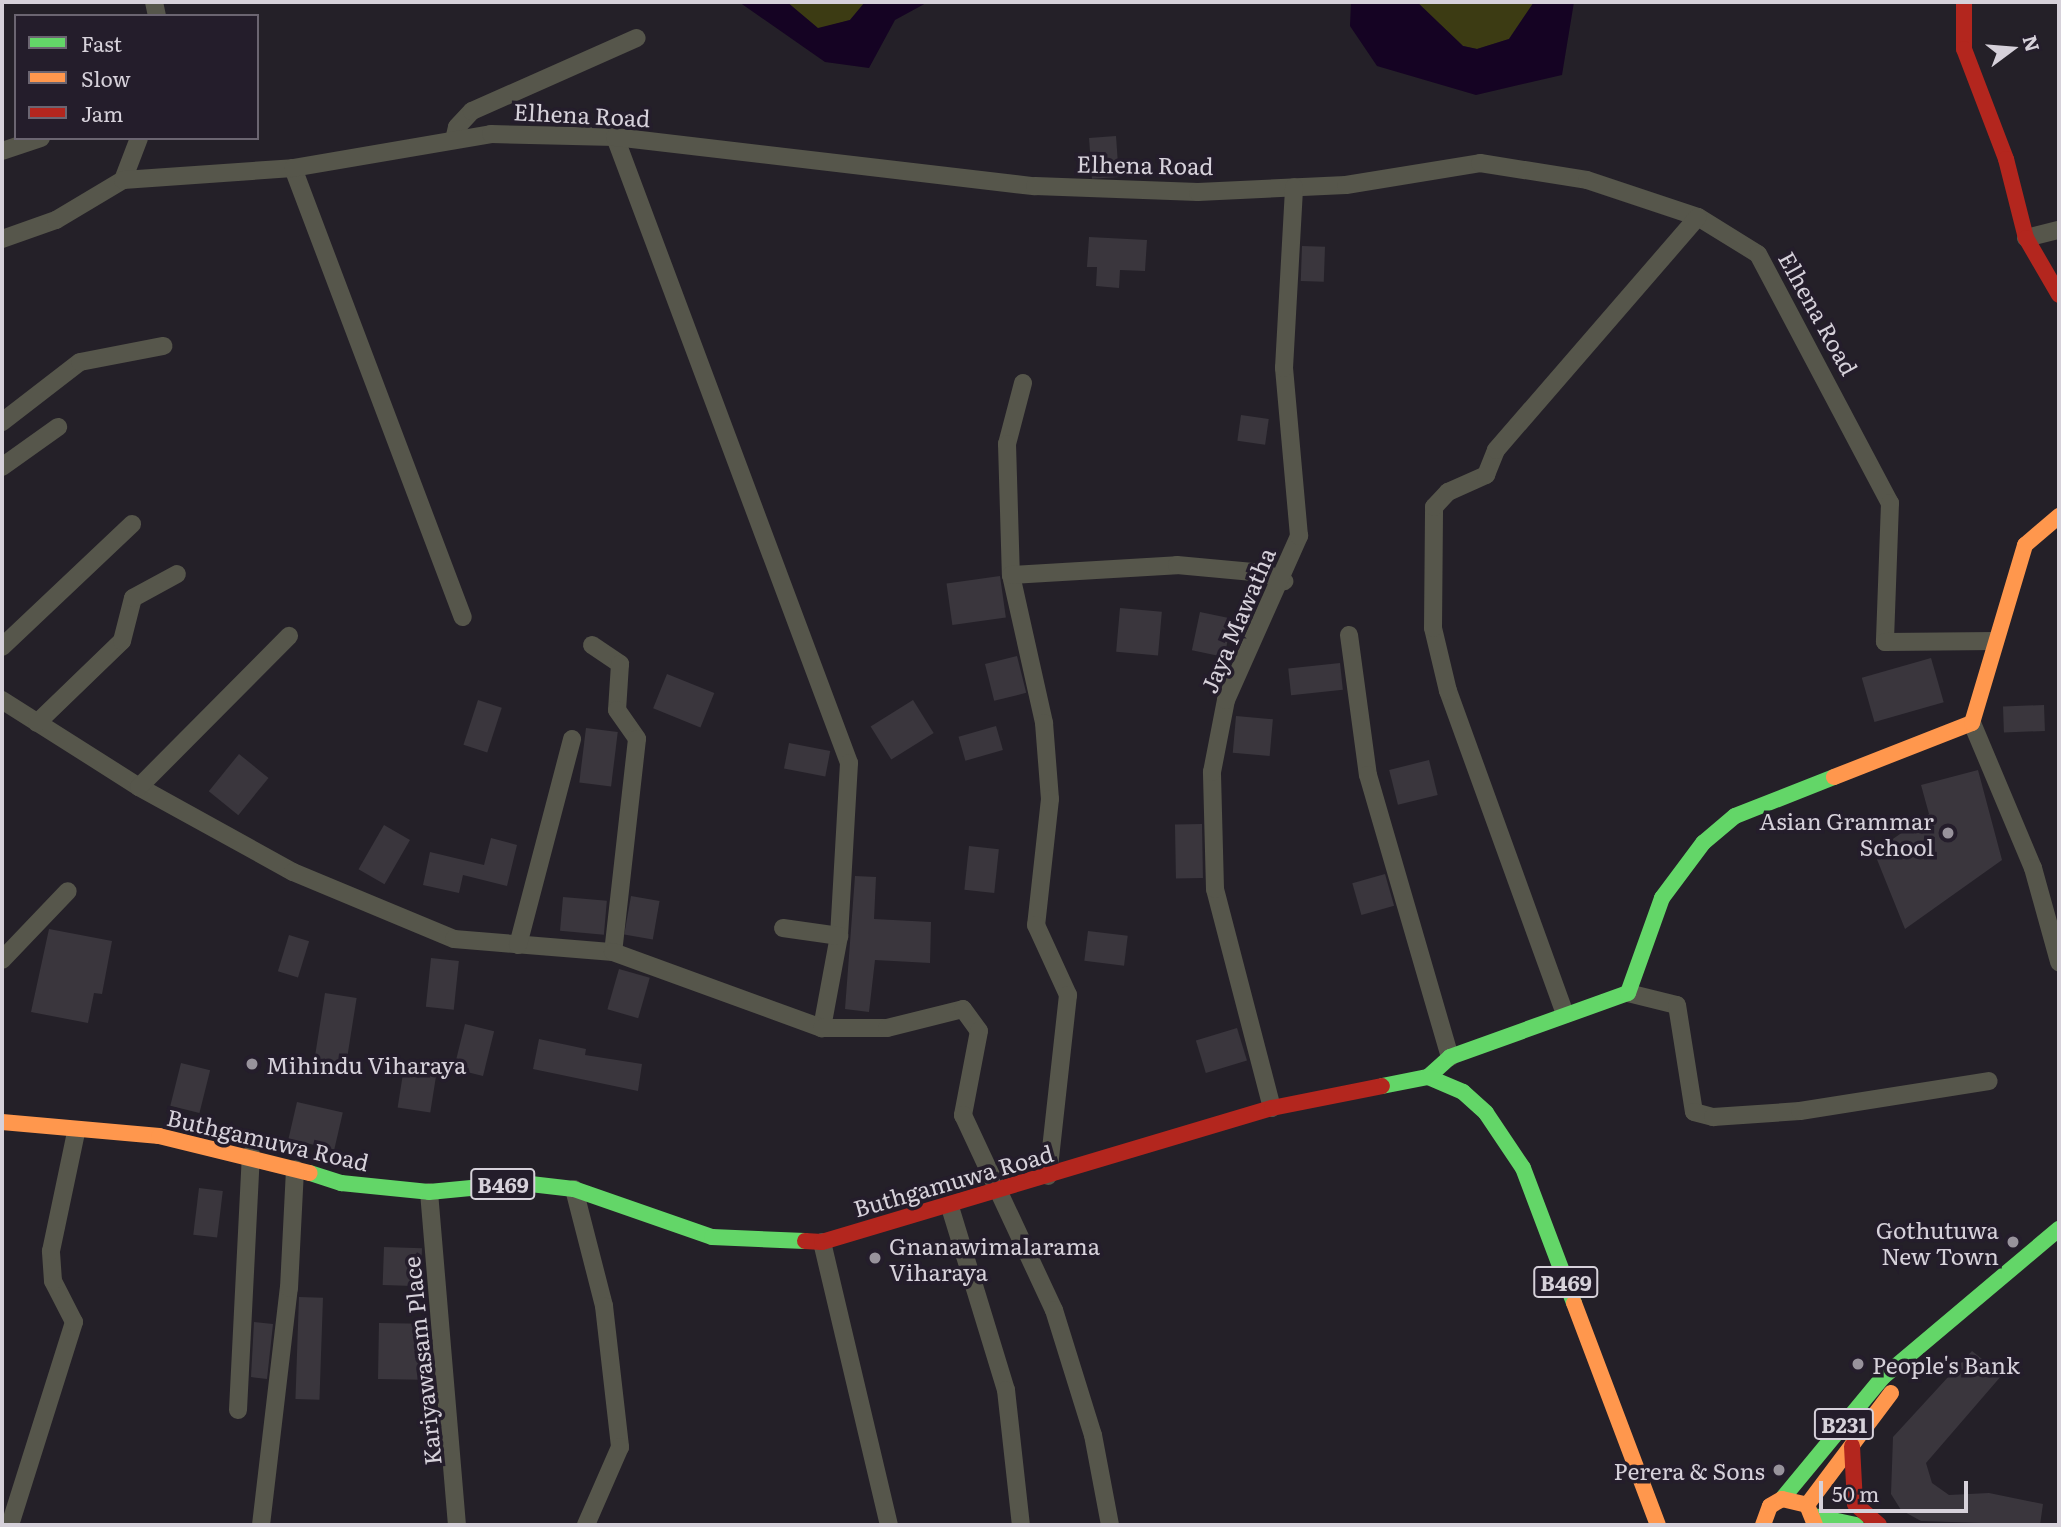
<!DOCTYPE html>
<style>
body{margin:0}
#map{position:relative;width:2061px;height:1527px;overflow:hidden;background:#242028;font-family:Literata,serif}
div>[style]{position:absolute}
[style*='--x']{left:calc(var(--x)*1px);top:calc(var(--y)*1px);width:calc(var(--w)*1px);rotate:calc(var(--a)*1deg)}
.green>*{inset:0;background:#3c3b13}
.water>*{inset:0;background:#150323}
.building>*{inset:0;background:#3a363d;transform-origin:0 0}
.street>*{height:18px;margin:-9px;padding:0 9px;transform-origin:9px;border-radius:9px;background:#56564b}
.fast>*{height:16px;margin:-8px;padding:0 8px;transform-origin:8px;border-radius:8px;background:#63d668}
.slow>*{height:16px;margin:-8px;padding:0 8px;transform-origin:8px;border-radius:8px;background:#ff974d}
.jam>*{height:16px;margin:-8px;padding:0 8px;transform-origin:8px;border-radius:8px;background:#b3261e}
.dots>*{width:19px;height:19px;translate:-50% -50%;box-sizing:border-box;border:4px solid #241d2b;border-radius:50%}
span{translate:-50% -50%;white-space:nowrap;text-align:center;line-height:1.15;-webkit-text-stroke:7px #241d2b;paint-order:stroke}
.shield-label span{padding:2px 5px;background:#241d2b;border:2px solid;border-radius:5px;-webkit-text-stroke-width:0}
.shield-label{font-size:21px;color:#d6d1da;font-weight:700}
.street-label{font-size:23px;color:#d6d1da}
.poi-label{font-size:23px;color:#d6d1da}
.right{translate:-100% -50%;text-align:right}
.left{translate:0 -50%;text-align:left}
.frame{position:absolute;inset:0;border:4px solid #d6d1da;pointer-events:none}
.legend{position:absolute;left:14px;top:14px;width:245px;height:126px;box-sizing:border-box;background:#241d2b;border:2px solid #6b6571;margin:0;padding:9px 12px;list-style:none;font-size:21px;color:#d6d1da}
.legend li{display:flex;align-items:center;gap:14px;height:35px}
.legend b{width:35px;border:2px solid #6b6571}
.north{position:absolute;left:1977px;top:14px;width:70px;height:70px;-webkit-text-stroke:5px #241d2b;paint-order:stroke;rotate:74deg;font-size:19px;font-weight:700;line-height:28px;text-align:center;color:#d6d1da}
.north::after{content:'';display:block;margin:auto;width:24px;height:32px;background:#d6d1da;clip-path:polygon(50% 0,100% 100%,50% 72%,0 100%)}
.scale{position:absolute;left:1819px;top:1481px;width:149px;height:32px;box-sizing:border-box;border:4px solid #d6d1da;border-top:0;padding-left:9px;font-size:21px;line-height:24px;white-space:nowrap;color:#d6d1da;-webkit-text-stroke:5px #241d2b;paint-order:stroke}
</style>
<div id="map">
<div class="green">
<div style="clip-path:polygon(787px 2px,865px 2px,850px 20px,818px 29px)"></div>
<div style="clip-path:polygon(1417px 2px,1534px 2px,1509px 39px,1477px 49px,1463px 46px)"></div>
</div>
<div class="water">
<div style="clip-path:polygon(739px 2px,787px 2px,818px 28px,850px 20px,865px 2px,928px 2px,895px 20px,869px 68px,825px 62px)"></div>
<div style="clip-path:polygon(1351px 2px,1417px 2px,1463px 46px,1477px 49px,1509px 39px,1534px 2px,1574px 2px,1562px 75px,1476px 95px,1377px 66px,1350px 26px)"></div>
</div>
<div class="building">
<div style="left:1116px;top:136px;width:41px;height:27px;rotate:86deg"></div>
<div style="clip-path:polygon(1089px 237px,1147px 240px,1145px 271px,1120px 270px,1119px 288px,1096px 286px,1097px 267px,1087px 267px)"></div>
<div style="left:1302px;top:246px;width:23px;height:35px;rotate:2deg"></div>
<div style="left:1241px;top:415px;width:28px;height:26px;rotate:8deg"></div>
<div style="left:1000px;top:576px;width:42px;height:54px;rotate:82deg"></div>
<div style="left:1120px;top:608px;width:42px;height:44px;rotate:5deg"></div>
<div style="left:1200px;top:612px;width:33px;height:39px;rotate:12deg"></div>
<div style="left:1017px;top:656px;width:38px;height:33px;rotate:76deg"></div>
<div style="left:1931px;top:658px;width:46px;height:72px;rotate:74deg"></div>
<div style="left:1340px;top:663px;width:27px;height:52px;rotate:84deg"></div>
<div style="left:667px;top:674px;width:51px;height:37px;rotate:22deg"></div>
<div style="left:478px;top:700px;width:25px;height:47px;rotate:18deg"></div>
<div style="left:913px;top:700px;width:39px;height:50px;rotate:58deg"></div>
<div style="left:2044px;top:705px;width:26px;height:41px;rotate:88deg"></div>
<div style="left:1236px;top:716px;width:37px;height:37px;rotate:5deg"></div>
<div style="left:996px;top:726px;width:25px;height:39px;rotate:74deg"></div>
<div style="left:586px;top:728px;width:32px;height:55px;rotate:7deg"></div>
<div style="left:789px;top:743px;width:42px;height:26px;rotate:11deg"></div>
<div style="left:239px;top:754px;width:38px;height:48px;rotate:39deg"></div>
<div style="left:1429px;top:760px;width:36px;height:41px;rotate:76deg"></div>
<div style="clip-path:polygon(1978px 770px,2002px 860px,1905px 929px,1874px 852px,1929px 814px,1921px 785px)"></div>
<div style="left:1202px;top:824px;width:54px;height:27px;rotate:89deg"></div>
<div style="left:384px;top:825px;width:30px;height:51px;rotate:30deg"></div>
<div style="clip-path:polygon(491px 838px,517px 845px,507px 886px,463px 875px,459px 893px,423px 885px,430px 852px,484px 865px)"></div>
<div style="left:969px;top:846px;width:30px;height:44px;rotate:6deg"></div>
<div style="left:1385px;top:874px;width:33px;height:34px;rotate:74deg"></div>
<div style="clip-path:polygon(855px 876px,876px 877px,874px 919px,931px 922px,930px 963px,875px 960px,869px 1012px,845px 1009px)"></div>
<div style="left:631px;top:896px;width:29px;height:39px;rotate:10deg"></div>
<div style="left:563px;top:897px;width:44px;height:34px;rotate:5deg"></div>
<div style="clip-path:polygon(49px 929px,112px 941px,102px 994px,94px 993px,88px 1023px,31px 1012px)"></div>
<div style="left:1088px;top:931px;width:40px;height:30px;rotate:7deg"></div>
<div style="left:289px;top:935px;width:21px;height:38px;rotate:17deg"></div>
<div style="left:431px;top:958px;width:28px;height:49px;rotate:6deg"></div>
<div style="left:619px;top:969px;width:32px;height:42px;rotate:16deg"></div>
<div style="left:325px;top:993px;width:32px;height:79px;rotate:9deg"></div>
<div style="left:465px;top:1024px;width:30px;height:46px;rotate:14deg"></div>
<div style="left:1237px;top:1028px;width:34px;height:43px;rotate:73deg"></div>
<div style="clip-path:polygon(539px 1039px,586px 1049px,585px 1055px,642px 1064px,638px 1091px,533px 1069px)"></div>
<div style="left:405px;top:1061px;width:33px;height:47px;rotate:9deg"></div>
<div style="left:181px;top:1063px;width:30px;height:44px;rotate:14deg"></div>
<div style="left:297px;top:1102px;width:47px;height:38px;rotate:13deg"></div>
<div style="left:199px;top:1188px;width:24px;height:47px;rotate:7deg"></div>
<div style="left:384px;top:1247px;width:38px;height:38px;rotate:2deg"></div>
<div style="left:299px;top:1297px;width:24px;height:102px;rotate:2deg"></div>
<div style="clip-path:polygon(254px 1322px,273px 1324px,267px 1379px,251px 1377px)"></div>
<div style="left:379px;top:1323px;width:43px;height:56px;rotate:1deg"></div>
<div style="clip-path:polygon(1972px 1351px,2002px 1375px,1926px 1463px,1932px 1483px,1949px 1495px,1989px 1493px,2043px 1504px,2040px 1525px,1921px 1521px,1901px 1510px,1891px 1494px,1893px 1437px)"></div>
</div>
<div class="street">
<div style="--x:154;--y:2;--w:14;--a:78"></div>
<div style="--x:615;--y:137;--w:668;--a:69.5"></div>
<div style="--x:849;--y:763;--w:173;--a:93.3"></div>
<div style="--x:839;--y:936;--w:94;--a:100.5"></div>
<div style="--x:454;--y:140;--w:13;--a:-77"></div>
<div style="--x:457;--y:127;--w:22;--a:-47"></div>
<div style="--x:472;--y:111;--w:180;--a:-23.9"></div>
<div style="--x:2;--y:151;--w:41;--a:-18.4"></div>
<div style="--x:293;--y:168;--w:480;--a:69.3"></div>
<div style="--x:123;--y:180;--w:45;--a:-69.1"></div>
<div style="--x:2026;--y:238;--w:34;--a:-14"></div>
<div style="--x:2;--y:239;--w:57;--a:-19.4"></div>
<div style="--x:56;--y:220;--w:78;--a:-30.8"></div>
<div style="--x:123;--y:180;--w:170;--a:-4"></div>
<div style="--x:293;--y:168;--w:201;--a:-9.7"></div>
<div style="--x:491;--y:134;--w:124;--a:1.4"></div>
<div style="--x:615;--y:137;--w:423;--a:6.7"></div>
<div style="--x:1035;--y:186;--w:163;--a:2.1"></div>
<div style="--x:1198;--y:192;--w:148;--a:-2.7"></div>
<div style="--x:1346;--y:185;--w:136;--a:-9.3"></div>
<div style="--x:1480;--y:163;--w:108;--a:9"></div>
<div style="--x:1587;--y:180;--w:117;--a:18.4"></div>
<div style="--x:1698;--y:217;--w:70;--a:31.7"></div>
<div style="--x:1758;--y:254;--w:282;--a:62.1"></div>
<div style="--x:1890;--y:503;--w:139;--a:92.1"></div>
<div style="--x:1885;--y:642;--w:110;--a:-0.5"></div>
<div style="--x:1023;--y:383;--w:63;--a:104.7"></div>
<div style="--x:1007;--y:444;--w:131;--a:88.3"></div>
<div style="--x:1011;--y:575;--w:152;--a:77.4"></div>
<div style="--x:1044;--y:723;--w:76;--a:85.5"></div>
<div style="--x:1050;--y:799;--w:127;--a:96.3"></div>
<div style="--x:1036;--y:925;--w:77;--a:65.4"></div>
<div style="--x:1068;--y:995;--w:182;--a:96.3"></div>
<div style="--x:2;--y:422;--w:98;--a:-37.6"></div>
<div style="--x:80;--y:362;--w:85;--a:-10.9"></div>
<div style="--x:2;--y:467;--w:69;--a:-35.5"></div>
<div style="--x:1011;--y:575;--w:166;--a:-3.4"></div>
<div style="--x:1177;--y:565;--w:87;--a:5.3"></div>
<div style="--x:1264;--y:573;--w:22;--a:22"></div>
<div style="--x:1349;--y:635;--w:141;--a:82.3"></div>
<div style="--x:1368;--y:775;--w:294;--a:73.8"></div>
<div style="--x:592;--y:645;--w:34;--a:34"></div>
<div style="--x:620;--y:664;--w:46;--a:93.7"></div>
<div style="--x:617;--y:710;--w:35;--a:55"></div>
<div style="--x:637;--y:739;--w:214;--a:96.4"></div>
<div style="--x:2;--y:647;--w:179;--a:-43.4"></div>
<div style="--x:2;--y:700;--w:162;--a:32.4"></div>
<div style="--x:139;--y:787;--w:176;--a:28.9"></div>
<div style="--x:293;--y:872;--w:174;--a:22.6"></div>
<div style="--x:454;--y:939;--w:160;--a:4.7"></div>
<div style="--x:613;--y:952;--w:222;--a:20"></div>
<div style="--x:822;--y:1028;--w:65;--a:0"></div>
<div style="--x:887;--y:1028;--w:78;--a:-14"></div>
<div style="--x:963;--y:1009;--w:27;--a:54"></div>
<div style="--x:979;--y:1031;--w:86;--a:100.8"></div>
<div style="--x:963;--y:1115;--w:215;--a:65"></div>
<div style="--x:1054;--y:1310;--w:131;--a:72.7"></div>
<div style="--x:1093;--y:1435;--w:92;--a:79.3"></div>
<div style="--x:37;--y:723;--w:118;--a:-44"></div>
<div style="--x:122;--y:641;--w:44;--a:-75.7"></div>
<div style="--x:133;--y:598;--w:50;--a:-28.6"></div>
<div style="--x:1972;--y:723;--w:157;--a:67.2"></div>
<div style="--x:2033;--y:868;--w:98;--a:74.5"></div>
<div style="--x:139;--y:787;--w:213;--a:-45.2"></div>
<div style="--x:783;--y:928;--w:57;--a:8.1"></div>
<div style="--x:518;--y:945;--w:213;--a:-75.3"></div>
<div style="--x:2;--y:960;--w:95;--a:-46.3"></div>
<div style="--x:1628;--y:993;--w:50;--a:13.8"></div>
<div style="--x:1677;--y:1005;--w:108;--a:81"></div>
<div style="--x:1694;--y:1112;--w:20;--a:15"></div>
<div style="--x:1713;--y:1117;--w:87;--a:-3.9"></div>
<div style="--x:1800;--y:1111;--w:191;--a:-9"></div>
<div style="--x:1565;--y:1014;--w:344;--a:-109.9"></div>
<div style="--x:1448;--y:691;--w:65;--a:-103.4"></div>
<div style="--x:1433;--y:628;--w:121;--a:-89.5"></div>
<div style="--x:1434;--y:507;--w:21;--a:-47"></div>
<div style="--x:1448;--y:492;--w:42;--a:-24.1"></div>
<div style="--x:1486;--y:475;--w:27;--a:-68"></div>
<div style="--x:1496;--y:450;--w:308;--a:-49.1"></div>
<div style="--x:1272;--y:1108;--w:226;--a:-104.6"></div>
<div style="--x:1215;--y:889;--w:117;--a:-91.5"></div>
<div style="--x:1212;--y:772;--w:73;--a:-79"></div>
<div style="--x:1226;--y:700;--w:180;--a:-66"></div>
<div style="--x:1299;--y:536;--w:169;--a:-95.1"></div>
<div style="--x:1284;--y:368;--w:181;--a:-86.8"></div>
<div style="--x:574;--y:1189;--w:121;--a:75.6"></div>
<div style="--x:604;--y:1306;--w:142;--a:83.5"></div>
<div style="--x:620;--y:1447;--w:85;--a:113.6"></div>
<div style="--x:429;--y:1192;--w:334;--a:85.2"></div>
<div style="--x:950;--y:1207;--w:191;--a:73"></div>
<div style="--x:1006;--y:1390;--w:136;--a:83.7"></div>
<div style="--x:822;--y:1242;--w:291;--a:76.7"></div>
<div style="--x:238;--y:1410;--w:256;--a:-87.1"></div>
<div style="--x:10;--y:1525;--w:213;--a:-72.5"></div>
<div style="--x:74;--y:1322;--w:46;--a:-117.1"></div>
<div style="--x:53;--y:1281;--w:30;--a:-94"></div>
<div style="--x:51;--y:1251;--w:122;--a:-78.1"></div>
<div style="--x:261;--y:1525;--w:239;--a:-83.3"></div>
<div style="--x:289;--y:1288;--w:119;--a:-87.1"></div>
</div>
<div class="fast">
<div style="--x:1428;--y:1077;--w:30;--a:-42"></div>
<div style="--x:1450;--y:1057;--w:189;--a:-19.8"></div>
<div style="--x:1628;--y:993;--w:101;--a:-70.3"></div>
<div style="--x:1662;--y:898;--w:69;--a:-53.3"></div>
<div style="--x:1703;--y:843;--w:42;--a:-40.2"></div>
<div style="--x:1735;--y:816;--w:106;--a:-21.5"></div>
<div style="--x:1382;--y:1086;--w:47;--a:-11.1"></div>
<div style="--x:1428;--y:1077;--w:38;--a:23"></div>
<div style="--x:1463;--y:1092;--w:31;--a:42"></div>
<div style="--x:1486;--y:1113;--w:66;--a:56.1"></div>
<div style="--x:1523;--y:1168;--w:144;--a:69.3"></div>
<div style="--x:310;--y:1173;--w:33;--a:18"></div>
<div style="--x:341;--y:1183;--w:88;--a:5.8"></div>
<div style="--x:429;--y:1192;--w:93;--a:-5.5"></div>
<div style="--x:522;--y:1183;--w:52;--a:6.6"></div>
<div style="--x:574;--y:1189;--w:146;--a:19.2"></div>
<div style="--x:712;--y:1237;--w:93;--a:2.5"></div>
<div style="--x:1782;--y:1499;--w:158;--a:-50.4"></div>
<div style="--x:1883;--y:1377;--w:230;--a:-40.1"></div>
<div style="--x:1814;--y:1516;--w:43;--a:12.1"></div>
</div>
<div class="slow">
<div style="--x:1834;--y:777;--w:148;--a:-21.4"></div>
<div style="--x:1972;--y:723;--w:186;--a:-73.4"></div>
<div style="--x:2025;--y:545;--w:45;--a:-40.5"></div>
<div style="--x:2;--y:1122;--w:158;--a:5.1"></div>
<div style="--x:159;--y:1136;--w:155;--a:13.8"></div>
<div style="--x:1574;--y:1303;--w:237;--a:69.3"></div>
<div style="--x:1807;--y:1505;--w:140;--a:-53.1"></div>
<div style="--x:1763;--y:1525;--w:20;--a:-70"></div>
<div style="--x:1770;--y:1506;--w:14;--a:-30"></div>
<div style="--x:1782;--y:1499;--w:26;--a:13"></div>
<div style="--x:1807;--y:1505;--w:22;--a:68"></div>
</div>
<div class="jam">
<div style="--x:1964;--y:2;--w:47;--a:90"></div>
<div style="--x:1964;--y:49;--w:118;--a:69.1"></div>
<div style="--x:2006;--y:159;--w:81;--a:75.8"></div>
<div style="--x:2026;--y:238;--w:66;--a:59.9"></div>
<div style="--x:805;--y:1241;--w:17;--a:3"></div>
<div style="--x:822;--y:1242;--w:470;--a:-16.6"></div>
<div style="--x:1272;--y:1108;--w:112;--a:-11.3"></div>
<div style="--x:1852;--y:1446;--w:58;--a:87"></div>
<div style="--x:1855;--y:1504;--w:32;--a:41"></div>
</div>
<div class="dots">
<div style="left:1948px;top:833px;background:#98939c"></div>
<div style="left:252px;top:1064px;background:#98939c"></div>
<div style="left:2013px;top:1242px;background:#98939c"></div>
<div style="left:875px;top:1258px;background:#98939c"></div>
<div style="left:1858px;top:1364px;background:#98939c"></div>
<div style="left:1779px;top:1470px;background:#98939c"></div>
</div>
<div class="shield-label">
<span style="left:503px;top:1184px">B469</span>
<span style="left:1566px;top:1282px">B469</span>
<span style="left:1844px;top:1424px">B231</span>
</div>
<div class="street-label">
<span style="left:582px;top:114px;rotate:3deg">Elhena Road</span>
<span style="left:1145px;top:164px;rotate:1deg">Elhena Road</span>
<span style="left:1819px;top:313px;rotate:61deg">Elhena Road</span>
<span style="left:1237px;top:620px;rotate:-67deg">Jaya Mawatha</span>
<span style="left:268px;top:1139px;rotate:13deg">Buthgamuwa Road</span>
<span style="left:953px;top:1180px;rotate:-16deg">Buthgamuwa Road</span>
<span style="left:421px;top:1361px;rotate:-96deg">Kariyawasam Place</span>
</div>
<div class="poi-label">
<span class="right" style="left:1934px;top:833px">Asian Grammar<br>School</span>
<span class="left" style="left:266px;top:1064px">Mihindu Viharaya</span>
<span class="right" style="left:1999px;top:1242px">Gothutuwa<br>New Town</span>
<span class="left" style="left:889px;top:1258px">Gnanawimalarama<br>Viharaya</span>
<span class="left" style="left:1872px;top:1364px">People's Bank</span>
<span class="right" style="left:1765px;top:1470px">Perera &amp; Sons</span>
</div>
<div class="frame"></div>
<ul class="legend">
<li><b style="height:9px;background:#63d668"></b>Fast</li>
<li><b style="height:9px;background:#ff974d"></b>Slow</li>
<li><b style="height:9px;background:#b3261e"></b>Jam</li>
</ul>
<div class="north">N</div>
<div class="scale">50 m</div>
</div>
